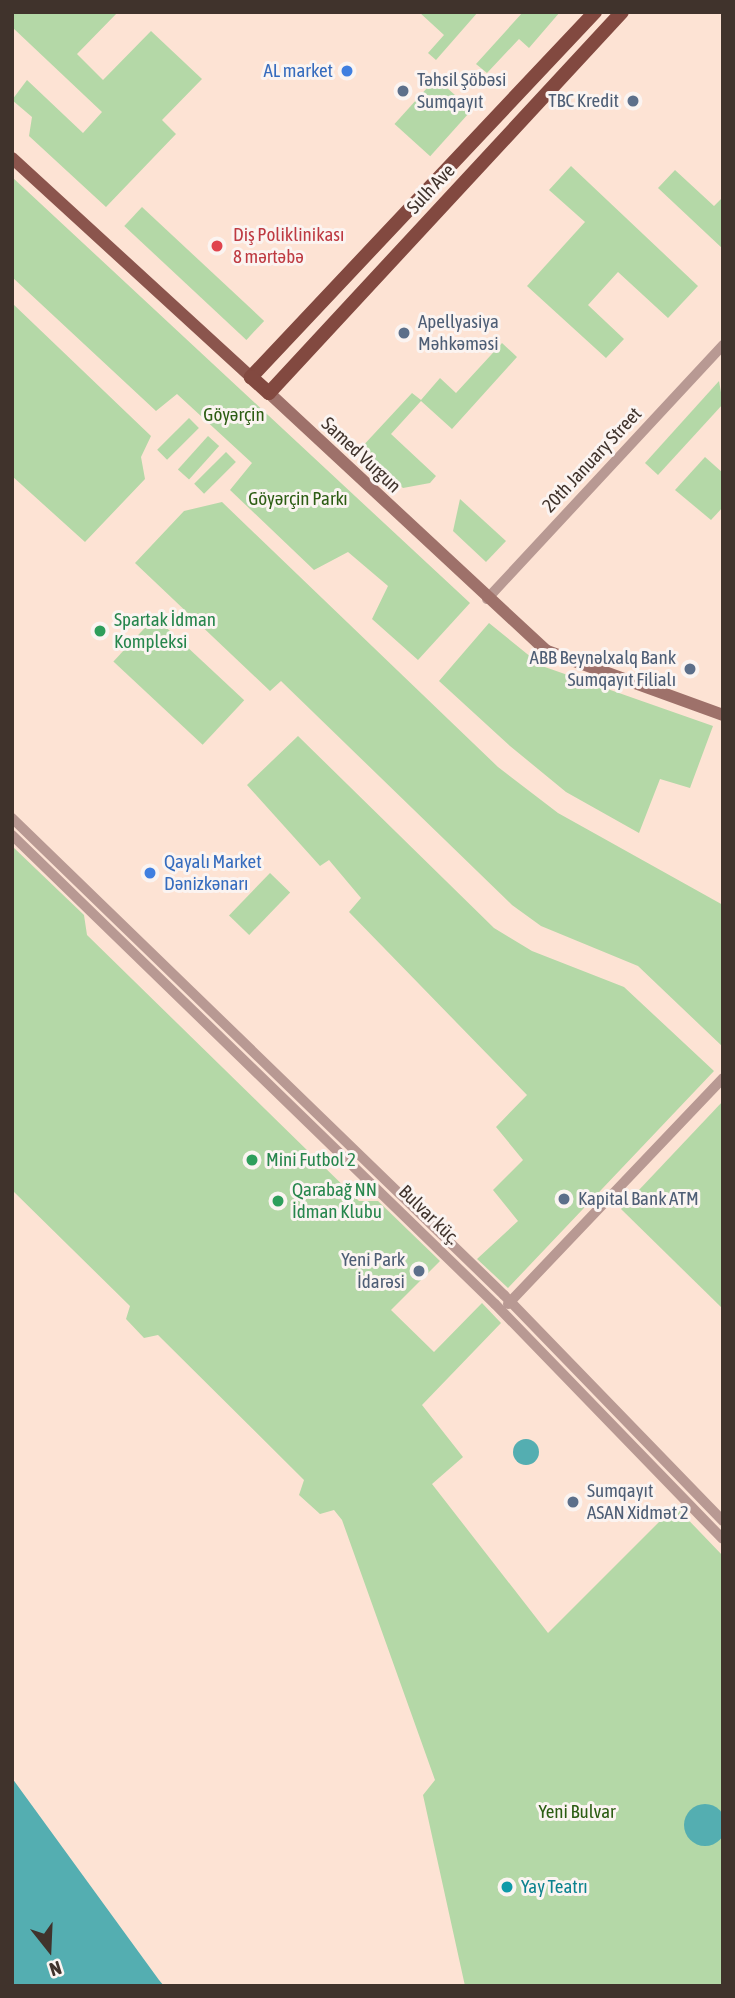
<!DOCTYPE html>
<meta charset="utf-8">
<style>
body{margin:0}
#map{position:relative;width:735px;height:1998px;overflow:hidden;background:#fde3d4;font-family:"Asap Condensed",sans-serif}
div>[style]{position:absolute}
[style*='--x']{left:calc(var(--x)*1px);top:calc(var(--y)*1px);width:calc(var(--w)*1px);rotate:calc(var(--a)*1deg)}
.green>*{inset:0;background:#b4d8a7;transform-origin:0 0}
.water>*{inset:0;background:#54aeb1}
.round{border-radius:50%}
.tertiary>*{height:10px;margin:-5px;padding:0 5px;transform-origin:5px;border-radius:5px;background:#b89993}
.secondary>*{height:12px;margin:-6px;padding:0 6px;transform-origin:6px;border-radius:6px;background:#9e716a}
.primary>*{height:12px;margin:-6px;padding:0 6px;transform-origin:6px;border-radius:6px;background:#8b554d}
.trunk>*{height:14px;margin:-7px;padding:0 7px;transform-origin:7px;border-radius:7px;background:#824940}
.dots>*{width:19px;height:19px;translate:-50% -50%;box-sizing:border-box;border:4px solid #fbf4f1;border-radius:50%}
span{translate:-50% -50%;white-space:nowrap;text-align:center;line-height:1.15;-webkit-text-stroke:6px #fbf4f1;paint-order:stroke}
.shop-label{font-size:19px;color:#366cbe}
.right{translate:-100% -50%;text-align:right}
.left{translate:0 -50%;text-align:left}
.service-label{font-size:19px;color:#4e5e75}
.street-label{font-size:19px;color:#40332c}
.health-label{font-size:19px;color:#be3a42}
.park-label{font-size:19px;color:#2c5d13}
.leisure-label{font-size:19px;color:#27864d}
.culture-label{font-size:19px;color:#0d838f}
.frame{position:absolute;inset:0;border:14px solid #40332c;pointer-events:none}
.north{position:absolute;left:14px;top:1914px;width:70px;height:70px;-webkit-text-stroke:5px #fbf4f1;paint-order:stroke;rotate:162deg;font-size:19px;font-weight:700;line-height:28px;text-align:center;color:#40332c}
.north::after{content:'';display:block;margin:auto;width:24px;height:32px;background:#40332c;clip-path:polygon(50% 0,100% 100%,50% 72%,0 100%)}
</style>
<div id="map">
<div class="green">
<div style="clip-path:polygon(12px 12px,118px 12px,77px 54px,103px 80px,151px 31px,202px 79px,162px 120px,176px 134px,106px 207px,29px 136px,32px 117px,12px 100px,27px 80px,83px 133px,102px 112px,12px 27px)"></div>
<div style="clip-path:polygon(419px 12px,478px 12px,436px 60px,428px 53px,444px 35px)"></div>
<div style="clip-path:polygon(523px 12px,560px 12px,529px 48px,519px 39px,487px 73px,476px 64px)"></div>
<div style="left:436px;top:78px;width:48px;height:62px;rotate:42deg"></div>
<div style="clip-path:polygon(571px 166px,698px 286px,668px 318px,618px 272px,588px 305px,624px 339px,606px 358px,527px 286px,585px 222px,549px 190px)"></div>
<div style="clip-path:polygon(675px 170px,714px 206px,723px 197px,723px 249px,658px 188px)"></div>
<div style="clip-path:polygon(12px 177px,470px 603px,418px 660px,372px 619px,388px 586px,348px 552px,314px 570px,230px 490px,252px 463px,177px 394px,156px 411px,12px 277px)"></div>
<div style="left:142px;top:207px;width:167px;height:26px;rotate:43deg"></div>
<div style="clip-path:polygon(12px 303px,151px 436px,141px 457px,145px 479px,85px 542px,12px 476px)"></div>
<div style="clip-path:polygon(502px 343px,517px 357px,452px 429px,421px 401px,391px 434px,436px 476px,430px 483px,403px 488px,360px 449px,412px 393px,421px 400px,440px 378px,456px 393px)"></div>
<div style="clip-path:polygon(719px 381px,723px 404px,658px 475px,645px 463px)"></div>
<div style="left:189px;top:418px;width:14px;height:45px;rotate:45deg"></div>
<div style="left:208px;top:436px;width:15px;height:45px;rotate:42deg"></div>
<div style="left:226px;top:452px;width:14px;height:45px;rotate:45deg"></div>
<div style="clip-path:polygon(705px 457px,723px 473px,723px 507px,711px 520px,675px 490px)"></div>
<div style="clip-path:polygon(460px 499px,506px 541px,486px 562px,453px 531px)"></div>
<div style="clip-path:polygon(222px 502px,498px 767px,558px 813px,723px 905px,723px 1047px,638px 966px,541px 926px,512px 905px,281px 681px,270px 691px,135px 563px,184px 511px)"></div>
<div style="left:155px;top:617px;width:122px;height:61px;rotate:43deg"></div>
<div style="clip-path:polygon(489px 623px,542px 666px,713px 726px,690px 788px,660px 779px,639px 833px,566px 792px,510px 746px,439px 681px)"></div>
<div style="clip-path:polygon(298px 736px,494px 928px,532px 951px,624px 987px,714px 1071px,508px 1288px,477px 1259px,518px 1221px,493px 1190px,523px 1160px,496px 1127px,527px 1095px,349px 912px,361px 898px,329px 860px,320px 866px,247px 785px)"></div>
<div style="clip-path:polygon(12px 846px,84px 915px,87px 935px,359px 1201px,378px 1201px,440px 1261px,391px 1310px,434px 1352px,482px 1303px,501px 1323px,422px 1405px,463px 1457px,432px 1484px,548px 1633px,675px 1506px,723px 1556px,723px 1986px,465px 1986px,423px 1795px,435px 1780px,342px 1520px,334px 1510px,320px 1514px,299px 1495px,304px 1480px,158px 1335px,144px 1338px,126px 1319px,130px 1306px,12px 1190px)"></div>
<div style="left:270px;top:873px;width:28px;height:59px;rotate:44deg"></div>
<div style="clip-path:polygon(723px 1101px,723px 1309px,621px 1209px)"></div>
</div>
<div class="water">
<div class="round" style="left:513px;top:1439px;width:26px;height:26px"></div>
<div style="clip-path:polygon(12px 1778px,159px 1980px,164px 1986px,12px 1986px)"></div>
<div class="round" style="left:684px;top:1804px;width:42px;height:42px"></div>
</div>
<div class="tertiary">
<div style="--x:487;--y:599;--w:347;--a:-47.1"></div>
<div style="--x:12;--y:818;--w:685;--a:44.11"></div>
<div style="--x:504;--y:1295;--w:315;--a:45.9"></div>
<div style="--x:12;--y:835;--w:673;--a:44.16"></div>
<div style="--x:495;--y:1304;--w:327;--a:45.9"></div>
<div style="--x:508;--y:1304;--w:312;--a:-46.4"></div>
</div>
<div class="secondary">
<div style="--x:269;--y:393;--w:379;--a:42.9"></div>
<div style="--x:547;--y:651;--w:187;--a:20"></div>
</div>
<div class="primary">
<div style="--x:12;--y:158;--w:324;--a:42.5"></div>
</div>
<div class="trunk">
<div style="--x:595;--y:12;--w:502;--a:133.3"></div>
<div style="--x:251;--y:377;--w:24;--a:42"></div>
<div style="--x:269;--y:393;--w:519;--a:-47.18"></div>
</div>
<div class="dots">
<div style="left:347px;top:71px;background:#3f7fe0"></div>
<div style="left:403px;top:91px;background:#5c6f8a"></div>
<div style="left:633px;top:101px;background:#5c6f8a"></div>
<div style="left:217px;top:246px;background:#e0444e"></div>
<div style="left:404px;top:333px;background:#5c6f8a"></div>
<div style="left:100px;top:631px;background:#2e9e5b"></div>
<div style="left:690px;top:669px;background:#5c6f8a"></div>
<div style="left:150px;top:873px;background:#3f7fe0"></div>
<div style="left:252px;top:1160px;background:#2e9e5b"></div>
<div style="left:564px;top:1199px;background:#5c6f8a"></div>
<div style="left:278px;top:1201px;background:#2e9e5b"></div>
<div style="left:419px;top:1271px;background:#5c6f8a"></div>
<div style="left:573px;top:1502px;background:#5c6f8a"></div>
<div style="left:507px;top:1887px;background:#0f9aa8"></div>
</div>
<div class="shop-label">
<span class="right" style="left:333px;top:71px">AL market</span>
<span class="left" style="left:164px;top:873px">Qayalı Market<br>Dənizkənarı</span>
</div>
<div class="service-label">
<span class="left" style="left:417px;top:91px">Təhsil Şöbəsi<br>Sumqayıt</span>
<span class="right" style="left:619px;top:101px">TBC Kredit</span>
<span class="left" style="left:418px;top:333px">Apellyasiya<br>Məhkəməsi</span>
<span class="right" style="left:676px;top:669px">ABB Beynəlxalq Bank<br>Sumqayıt Filialı</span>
<span class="left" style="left:578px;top:1199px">Kapital Bank ATM</span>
<span class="right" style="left:405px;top:1271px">Yeni Park<br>İdarəsi</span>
<span class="left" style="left:587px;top:1502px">Sumqayıt<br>ASAN Xidmət 2</span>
</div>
<div class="street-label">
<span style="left:431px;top:189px;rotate:-47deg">Sulh Ave</span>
<span style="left:361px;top:455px;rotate:43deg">Samed Vurgun</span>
<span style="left:592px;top:460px;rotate:-47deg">20th January Street</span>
<span style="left:429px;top:1215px;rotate:44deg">Bulvar küç.</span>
</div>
<div class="health-label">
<span class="left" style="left:233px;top:246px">Diş Poliklinikası<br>8 mərtəbə</span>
</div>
<div class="park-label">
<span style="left:234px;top:415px">Göyərçin</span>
<span style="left:298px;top:499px">Göyərçin Parkı</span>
<span style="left:577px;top:1812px">Yeni Bulvar</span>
</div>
<div class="leisure-label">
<span class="left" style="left:114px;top:631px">Spartak İdman<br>Kompleksi</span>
<span class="left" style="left:266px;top:1160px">Mini Futbol 2</span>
<span class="left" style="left:292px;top:1201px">Qarabağ NN<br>İdman Klubu</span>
</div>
<div class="culture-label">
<span class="left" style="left:521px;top:1887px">Yay Teatrı</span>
</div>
<div class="frame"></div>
<div class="north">N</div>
</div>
